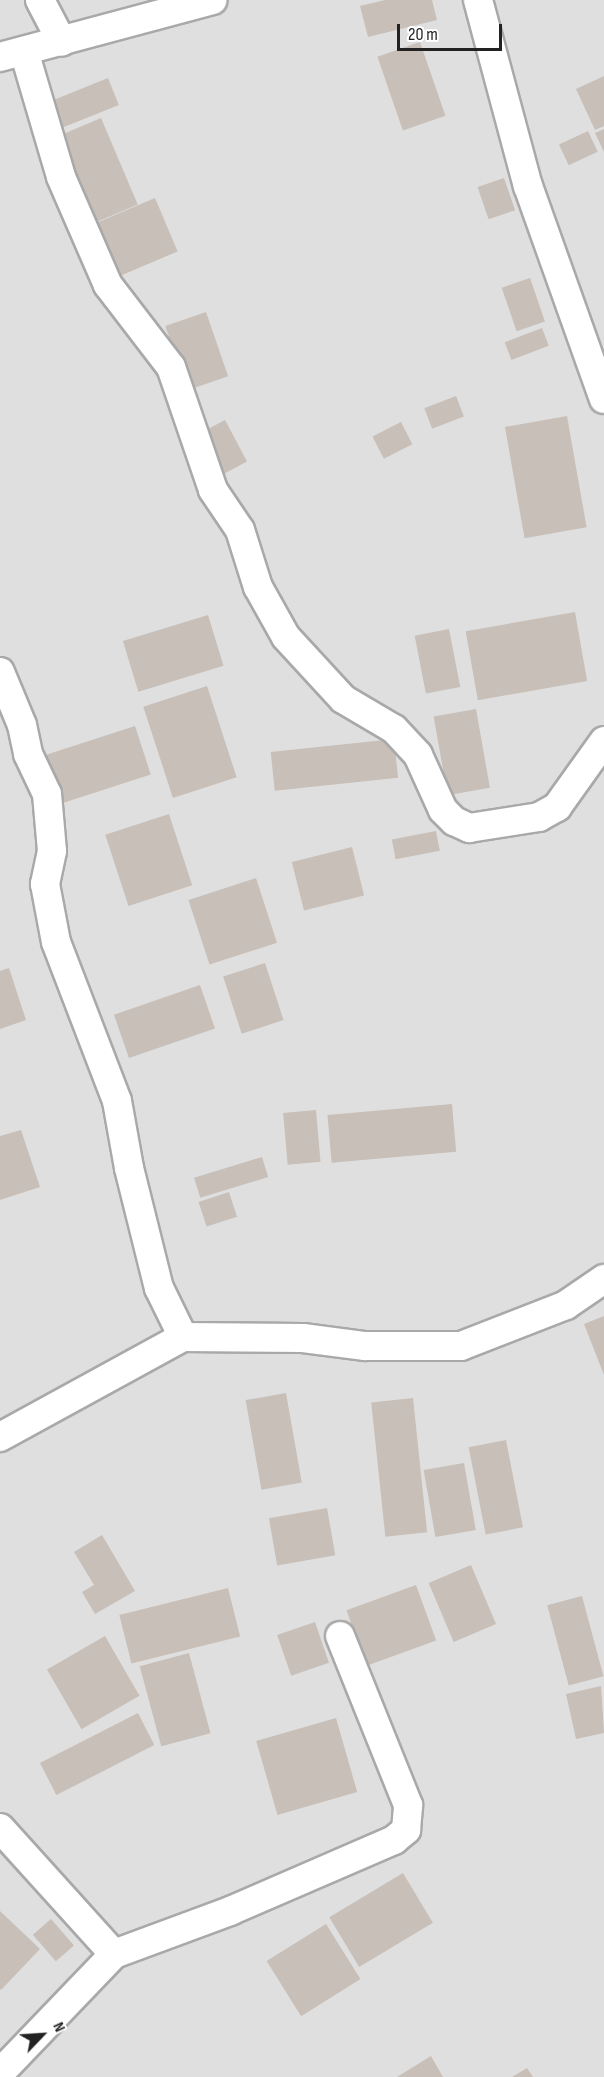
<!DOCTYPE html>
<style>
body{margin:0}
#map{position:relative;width:604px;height:2077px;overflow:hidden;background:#f2efe9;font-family:"Sofia Sans Condensed",sans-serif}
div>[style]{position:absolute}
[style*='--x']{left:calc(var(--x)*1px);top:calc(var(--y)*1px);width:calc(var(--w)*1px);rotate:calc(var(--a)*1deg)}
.residential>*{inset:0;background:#e0dfdf;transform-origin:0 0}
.building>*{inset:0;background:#c7bfb8;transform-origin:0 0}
.roads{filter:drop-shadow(2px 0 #a9a9a9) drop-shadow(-2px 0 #a9a9a9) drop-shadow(0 2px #a9a9a9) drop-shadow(0 -2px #a9a9a9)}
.minor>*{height:28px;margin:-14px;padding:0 14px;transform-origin:14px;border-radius:14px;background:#fff}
span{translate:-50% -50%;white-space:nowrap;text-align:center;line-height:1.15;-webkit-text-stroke:4.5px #fff;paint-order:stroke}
.north{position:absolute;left:12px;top:2005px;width:60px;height:60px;-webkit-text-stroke:4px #fff;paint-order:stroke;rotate:65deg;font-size:16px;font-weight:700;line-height:24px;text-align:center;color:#222}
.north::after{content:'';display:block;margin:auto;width:21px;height:27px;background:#222;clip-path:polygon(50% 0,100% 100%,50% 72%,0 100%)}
.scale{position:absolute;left:397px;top:24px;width:105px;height:27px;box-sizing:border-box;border:3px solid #222;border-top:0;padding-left:8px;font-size:18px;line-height:21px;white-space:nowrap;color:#222;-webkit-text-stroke:4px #fff;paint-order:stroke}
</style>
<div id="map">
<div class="residential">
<div style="left:0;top:0;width:604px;height:2077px"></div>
</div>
<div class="building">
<div style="clip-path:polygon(385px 0,432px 0,437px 20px,368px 37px,360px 6px)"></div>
<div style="left:420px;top:42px;width:78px;height:45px;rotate:71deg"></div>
<div style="clip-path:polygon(604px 76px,604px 126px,595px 130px,576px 89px)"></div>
<div style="left:108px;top:78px;width:29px;height:62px;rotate:68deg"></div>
<div style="left:101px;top:118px;width:94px;height:48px;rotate:67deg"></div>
<div style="clip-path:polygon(604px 129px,604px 152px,595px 133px)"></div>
<div style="left:588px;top:131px;width:23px;height:32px;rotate:65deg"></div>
<div style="left:504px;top:178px;width:34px;height:28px;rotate:71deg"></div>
<div style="left:155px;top:198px;width:58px;height:66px;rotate:67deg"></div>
<div style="left:530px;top:278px;width:46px;height:30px;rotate:71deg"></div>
<div style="left:206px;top:312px;width:68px;height:43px;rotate:71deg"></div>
<div style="left:542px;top:328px;width:19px;height:40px;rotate:69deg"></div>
<div style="left:456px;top:396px;width:22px;height:34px;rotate:69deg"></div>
<div style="left:567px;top:416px;width:113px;height:63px;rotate:80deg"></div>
<div style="left:225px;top:420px;width:47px;height:31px;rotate:62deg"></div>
<div style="left:401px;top:422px;width:25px;height:32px;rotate:63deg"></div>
<div style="left:575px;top:612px;width:70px;height:111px;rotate:80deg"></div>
<div style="left:208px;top:615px;width:53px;height:89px;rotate:73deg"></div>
<div style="left:449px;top:629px;width:59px;height:35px;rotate:79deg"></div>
<div style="left:207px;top:686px;width:96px;height:67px;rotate:72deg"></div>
<div style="left:476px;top:709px;width:80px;height:43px;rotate:80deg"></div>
<div style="left:135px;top:726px;width:51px;height:94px;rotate:72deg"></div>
<div style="left:394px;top:739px;width:39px;height:124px;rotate:84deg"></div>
<div style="left:169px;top:814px;width:75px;height:67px;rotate:72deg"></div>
<div style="left:436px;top:831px;width:20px;height:45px;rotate:79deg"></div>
<div style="left:352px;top:847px;width:50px;height:62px;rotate:76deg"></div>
<div style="left:256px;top:878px;width:68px;height:71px;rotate:72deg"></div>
<div style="left:265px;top:963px;width:60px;height:44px;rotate:72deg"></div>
<div style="clip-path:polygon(9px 968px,26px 1020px,0 1029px,0 971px)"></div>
<div style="left:200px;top:985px;width:46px;height:91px;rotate:71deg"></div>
<div style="left:452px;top:1104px;width:48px;height:125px;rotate:85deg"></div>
<div style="left:316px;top:1110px;width:52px;height:33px;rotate:85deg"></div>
<div style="clip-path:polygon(21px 1130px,40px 1187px,0 1200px,0 1136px)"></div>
<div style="left:262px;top:1157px;width:21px;height:71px;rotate:73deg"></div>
<div style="left:229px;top:1192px;width:26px;height:32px;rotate:72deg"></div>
<div style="clip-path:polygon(604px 1316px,604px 1375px,584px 1324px)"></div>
<div style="left:286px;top:1393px;width:91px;height:41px;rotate:80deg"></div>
<div style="left:413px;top:1398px;width:135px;height:42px;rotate:84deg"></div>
<div style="left:506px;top:1440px;width:89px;height:38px;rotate:79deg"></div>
<div style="left:464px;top:1463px;width:68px;height:41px;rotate:80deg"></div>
<div style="left:327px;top:1508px;width:48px;height:59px;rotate:80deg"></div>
<div style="clip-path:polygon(102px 1535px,135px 1591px,95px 1614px,82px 1592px,94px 1585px,74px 1552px)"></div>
<div style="left:471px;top:1565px;width:64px;height:46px;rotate:67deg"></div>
<div style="left:416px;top:1585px;width:59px;height:74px;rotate:70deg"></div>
<div style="left:228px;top:1588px;width:50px;height:112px;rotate:76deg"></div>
<div style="left:582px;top:1596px;width:83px;height:36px;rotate:75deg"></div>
<div style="left:315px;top:1622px;width:43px;height:40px;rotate:71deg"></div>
<div style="left:105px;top:1636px;width:69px;height:67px;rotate:60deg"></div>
<div style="left:189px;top:1653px;width:83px;height:51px;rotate:75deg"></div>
<div style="clip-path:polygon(601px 1686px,604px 1733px,576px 1739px,566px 1694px)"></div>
<div style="left:138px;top:1713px;width:36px;height:110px;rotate:63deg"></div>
<div style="left:336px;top:1718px;width:77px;height:83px;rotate:74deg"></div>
<div style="left:403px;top:1873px;width:58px;height:86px;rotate:59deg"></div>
<div style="clip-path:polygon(0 1911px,40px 1949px,1px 1990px,0 1989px)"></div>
<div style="left:51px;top:1919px;width:35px;height:24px;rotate:49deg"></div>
<div style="left:326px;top:1924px;width:65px;height:70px;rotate:58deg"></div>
<div style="clip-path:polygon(431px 2056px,443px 2077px,397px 2077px)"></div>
<div style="clip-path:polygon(527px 2068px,533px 2077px,512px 2077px)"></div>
</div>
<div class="roads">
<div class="minor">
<div style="--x:40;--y:0;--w:47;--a:62.4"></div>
<div style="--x:478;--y:0;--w:193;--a:75"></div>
<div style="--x:528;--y:186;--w:226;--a:70.4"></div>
<div style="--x:24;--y:51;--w:131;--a:73.6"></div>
<div style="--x:61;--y:177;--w:118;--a:66.5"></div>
<div style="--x:108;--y:285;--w:103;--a:52.5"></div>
<div style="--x:171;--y:367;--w:130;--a:71.1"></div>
<div style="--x:213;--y:490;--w:48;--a:56"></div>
<div style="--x:240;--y:530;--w:60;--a:72.5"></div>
<div style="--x:258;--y:587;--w:57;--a:60.8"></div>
<div style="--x:286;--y:637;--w:84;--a:47.4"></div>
<div style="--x:343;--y:699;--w:59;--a:30.5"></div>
<div style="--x:394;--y:729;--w:35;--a:47"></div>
<div style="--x:418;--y:755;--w:60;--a:65.6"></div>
<div style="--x:443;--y:810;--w:16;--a:45"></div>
<div style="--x:454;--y:821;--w:17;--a:25"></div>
<div style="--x:469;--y:828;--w:71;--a:-8.9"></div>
<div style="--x:539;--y:817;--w:21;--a:-29"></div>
<div style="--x:557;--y:807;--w:81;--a:-54.5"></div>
<div style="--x:0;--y:57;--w:220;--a:-15"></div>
<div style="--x:0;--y:672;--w:57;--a:67.5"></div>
<div style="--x:22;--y:725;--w:30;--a:78"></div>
<div style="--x:28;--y:754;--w:44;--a:64.6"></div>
<div style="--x:47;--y:794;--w:57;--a:85"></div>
<div style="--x:52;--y:851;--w:34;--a:102"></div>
<div style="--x:45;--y:884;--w:59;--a:79.3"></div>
<div style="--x:56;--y:942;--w:170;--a:69"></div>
<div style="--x:117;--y:1101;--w:68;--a:79.8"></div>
<div style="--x:129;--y:1168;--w:124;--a:76"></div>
<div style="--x:159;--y:1288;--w:55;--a:63.9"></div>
<div style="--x:0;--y:1437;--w:209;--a:-28.7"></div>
<div style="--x:183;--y:1337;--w:120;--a:0.5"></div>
<div style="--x:303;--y:1338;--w:63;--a:7.4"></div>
<div style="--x:365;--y:1346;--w:96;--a:0"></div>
<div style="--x:461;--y:1346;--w:113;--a:-21.3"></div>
<div style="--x:566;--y:1305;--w:46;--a:-34.4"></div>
<div style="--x:0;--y:1828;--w:170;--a:47.9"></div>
<div style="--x:0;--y:2073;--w:165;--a:-46.2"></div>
<div style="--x:114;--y:1954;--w:124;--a:-20.3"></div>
<div style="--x:230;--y:1911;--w:179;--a:-23.4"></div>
<div style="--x:394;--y:1840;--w:16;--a:-40"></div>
<div style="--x:406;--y:1830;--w:25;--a:-85"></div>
<div style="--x:408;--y:1805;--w:182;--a:-111.9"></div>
</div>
</div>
<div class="north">N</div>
<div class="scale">20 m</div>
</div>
